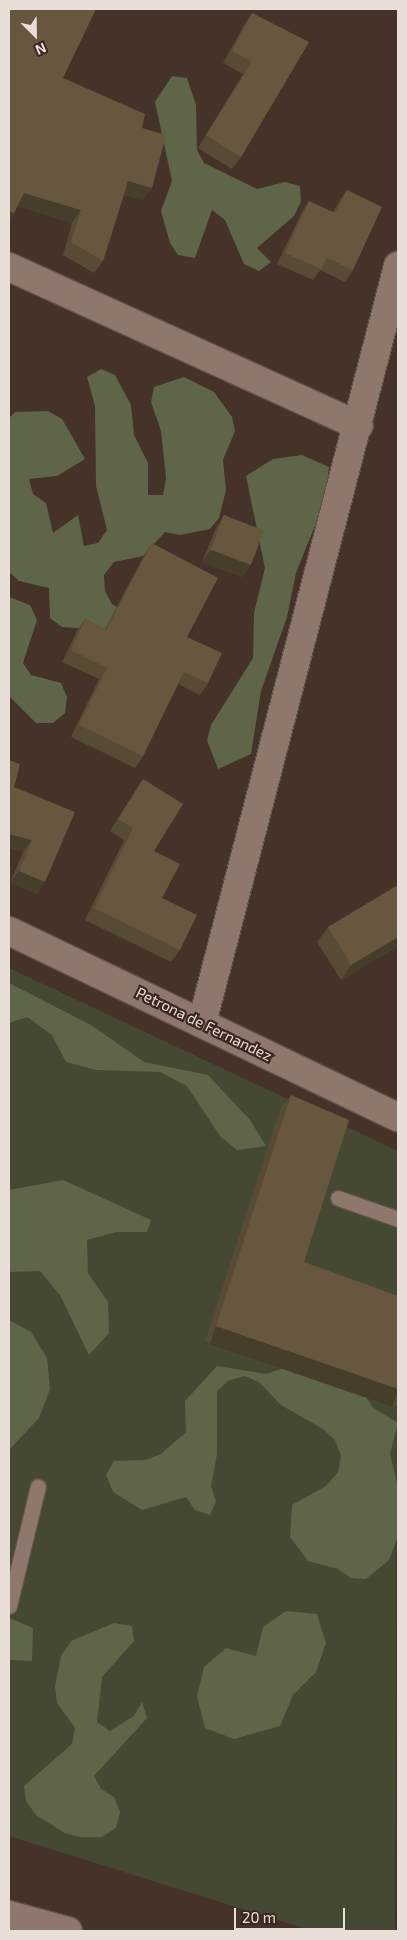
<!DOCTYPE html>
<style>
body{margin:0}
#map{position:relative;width:407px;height:1940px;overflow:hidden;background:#453229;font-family:"Exo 2",sans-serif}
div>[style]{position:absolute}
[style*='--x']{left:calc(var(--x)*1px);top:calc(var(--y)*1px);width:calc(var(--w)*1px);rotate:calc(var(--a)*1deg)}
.green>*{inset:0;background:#454933}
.forest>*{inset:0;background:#5f6548}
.roads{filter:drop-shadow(1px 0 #605149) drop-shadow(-1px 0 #605149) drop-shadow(0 1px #605149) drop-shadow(0 -1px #605149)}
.service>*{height:15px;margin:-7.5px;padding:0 7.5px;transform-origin:7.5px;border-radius:7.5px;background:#8e786e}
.minor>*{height:28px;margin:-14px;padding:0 14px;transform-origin:14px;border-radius:14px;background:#8e786e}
.tertiary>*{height:28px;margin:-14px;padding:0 14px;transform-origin:14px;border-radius:14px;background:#8e786e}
.wall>*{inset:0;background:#584b35}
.shaded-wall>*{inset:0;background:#473d2b;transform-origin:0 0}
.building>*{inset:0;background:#66573e;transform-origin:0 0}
span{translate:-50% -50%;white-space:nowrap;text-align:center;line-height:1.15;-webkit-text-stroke:4.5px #3a2820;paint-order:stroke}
.street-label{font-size:15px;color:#eaded8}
.frame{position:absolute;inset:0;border:10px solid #eaded8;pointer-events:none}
.north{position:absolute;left:10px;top:10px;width:50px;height:50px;-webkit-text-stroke:4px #3a2820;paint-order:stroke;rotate:157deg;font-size:14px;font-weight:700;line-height:20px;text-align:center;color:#eaded8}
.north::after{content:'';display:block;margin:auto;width:18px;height:22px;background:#eaded8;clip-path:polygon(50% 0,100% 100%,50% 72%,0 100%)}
.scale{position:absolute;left:234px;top:1908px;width:111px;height:22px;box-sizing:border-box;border:2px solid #eaded8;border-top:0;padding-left:6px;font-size:15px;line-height:18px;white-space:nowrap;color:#eaded8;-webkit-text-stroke:4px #3a2820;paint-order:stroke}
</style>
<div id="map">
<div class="green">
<div style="clip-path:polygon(9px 968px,398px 1151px,395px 1931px,313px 1931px,9px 1836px)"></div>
</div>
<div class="forest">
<div style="clip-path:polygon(172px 76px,187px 78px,196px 105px,197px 150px,204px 163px,257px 189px,285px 182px,300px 186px,301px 202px,294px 216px,257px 248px,271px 262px,259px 271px,244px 264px,225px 220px,212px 210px,195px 258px,178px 255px,170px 243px,161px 211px,172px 181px,155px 102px)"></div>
<div style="clip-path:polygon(101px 369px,115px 375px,131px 405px,134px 435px,148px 463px,148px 495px,163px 495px,166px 478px,161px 431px,151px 402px,154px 387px,184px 377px,214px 392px,232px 417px,235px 431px,223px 460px,226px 490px,219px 518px,210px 529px,180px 535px,165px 532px,143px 556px,114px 562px,104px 575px,105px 591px,112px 604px,139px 621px,106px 630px,62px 627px,50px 618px,49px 588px,19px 581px,9px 572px,9px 418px,15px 412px,48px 411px,62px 419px,85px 459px,57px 476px,29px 479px,33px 494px,46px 503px,53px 533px,78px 515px,84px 546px,98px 543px,107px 530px,96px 486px,95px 406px,87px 377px)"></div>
<div style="clip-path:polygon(302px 455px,329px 467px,326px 498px,296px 573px,287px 617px,261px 691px,251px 754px,218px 769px,207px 740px,211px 725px,253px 658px,254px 613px,265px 568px,246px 476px,273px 459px)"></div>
<div style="clip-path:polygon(9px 597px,30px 605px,37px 620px,23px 663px,31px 675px,61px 683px,67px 697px,65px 713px,53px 723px,36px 723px,9px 696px)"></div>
<div style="clip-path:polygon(9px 983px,91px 1025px,144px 1062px,208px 1075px,250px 1120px,266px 1146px,237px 1150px,220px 1136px,187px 1086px,160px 1072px,96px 1070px,66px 1062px,52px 1035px,27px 1017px,9px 1023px)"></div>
<div style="clip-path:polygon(63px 1180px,151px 1220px,147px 1232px,116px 1232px,87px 1240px,88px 1273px,108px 1302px,109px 1333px,89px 1355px,60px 1295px,40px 1271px,9px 1272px,9px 1190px)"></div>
<div style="clip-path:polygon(9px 1320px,31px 1332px,47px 1358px,50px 1389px,39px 1418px,9px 1450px)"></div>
<div style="clip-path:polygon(295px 1364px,356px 1380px,372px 1407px,398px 1423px,390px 1454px,398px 1487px,398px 1536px,389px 1560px,366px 1579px,351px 1578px,338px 1569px,308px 1561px,290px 1537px,292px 1505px,326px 1486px,338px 1472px,341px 1456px,335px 1440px,323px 1429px,281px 1405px,259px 1382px,244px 1376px,228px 1381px,217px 1391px,217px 1454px,211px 1486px,216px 1501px,210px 1515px,195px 1510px,186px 1497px,142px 1510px,113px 1492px,106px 1475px,114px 1461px,145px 1460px,161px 1454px,186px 1432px,185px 1401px,217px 1366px,266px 1374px)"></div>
<div style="clip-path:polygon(286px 1611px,317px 1614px,326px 1643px,316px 1672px,293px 1695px,280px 1726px,234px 1739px,205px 1728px,197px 1697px,204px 1667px,226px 1648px,256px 1656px,263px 1627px)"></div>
<div style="clip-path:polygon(9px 1618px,33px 1628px,32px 1661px,9px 1660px)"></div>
<div style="clip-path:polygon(114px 1623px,132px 1626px,134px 1641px,102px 1677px,97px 1722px,110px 1731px,134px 1716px,142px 1702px,147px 1718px,94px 1776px,101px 1789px,114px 1797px,120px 1812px,116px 1828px,102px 1837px,80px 1837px,65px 1833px,36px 1815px,26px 1801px,24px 1786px,72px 1744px,75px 1728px,57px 1703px,55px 1686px,61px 1656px,71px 1641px)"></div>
</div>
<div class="roads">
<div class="service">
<div style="--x:338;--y:1198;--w:64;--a:19.3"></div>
<div style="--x:9;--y:1606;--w:123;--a:-76.4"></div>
</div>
<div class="minor">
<div style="--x:9;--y:267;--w:384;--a:24.4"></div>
<div style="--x:9;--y:931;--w:431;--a:25.6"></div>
<div style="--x:202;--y:1023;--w:782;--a:-75.48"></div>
</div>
<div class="tertiary">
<div style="--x:9;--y:1915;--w:61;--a:15.2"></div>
</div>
</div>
<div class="wall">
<div style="clip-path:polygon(9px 9px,63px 78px,142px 128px,152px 188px,143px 200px,124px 195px,103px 261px,94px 273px,63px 255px,72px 223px,17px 206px,14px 213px,9px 221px)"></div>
<div style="clip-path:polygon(252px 13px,309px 42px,241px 157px,232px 169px,198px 148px,243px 74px,223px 63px,244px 25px)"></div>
<div style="clip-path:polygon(347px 190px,353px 270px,345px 282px,320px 270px,313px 280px,277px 264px,302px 212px,309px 201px,333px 212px,339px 201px)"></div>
<div style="clip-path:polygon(224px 515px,251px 565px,242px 577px,202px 562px,216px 528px)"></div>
<div style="clip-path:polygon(152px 543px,187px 637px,208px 683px,200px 695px,178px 684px,143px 756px,135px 768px,71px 737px,99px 679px,62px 662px,77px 631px,85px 619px,105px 629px,144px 555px)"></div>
<div style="clip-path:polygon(9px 760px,14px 787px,45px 882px,37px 894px,10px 883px,23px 852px,9px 848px)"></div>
<div style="clip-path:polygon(143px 779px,162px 898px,180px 950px,171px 962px,85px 920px,124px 840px,110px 831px)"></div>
<div style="clip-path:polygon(398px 885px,398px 946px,341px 980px,317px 942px,328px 927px)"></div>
<div style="clip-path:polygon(291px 1095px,304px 1262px,398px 1296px,398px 1407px,205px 1341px,280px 1110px)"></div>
</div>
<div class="shaded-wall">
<div style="clip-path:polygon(128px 181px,152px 188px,143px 200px,119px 193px)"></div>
<div style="clip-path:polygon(24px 193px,81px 210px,72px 223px,15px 205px)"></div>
<div style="clip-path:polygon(9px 211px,14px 213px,9px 221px)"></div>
<div style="clip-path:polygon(211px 550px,251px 565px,242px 577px,202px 562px)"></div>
<div style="clip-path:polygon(9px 834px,32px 840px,23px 852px,9px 848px)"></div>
<div style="clip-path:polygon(19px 871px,45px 882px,37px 894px,10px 883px)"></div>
<div style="clip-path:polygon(398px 937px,398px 946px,341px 980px,351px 965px)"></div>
<div style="left:216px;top:1326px;width:193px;height:19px;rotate:19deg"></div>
</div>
<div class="building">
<div style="clip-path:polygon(9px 9px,96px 9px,63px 78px,145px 114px,142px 128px,166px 135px,152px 188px,128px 181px,103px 261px,71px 242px,81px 210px,24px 193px,14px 213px,9px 211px)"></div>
<div style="clip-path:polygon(252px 13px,309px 42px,241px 157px,206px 135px,252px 62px,232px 51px)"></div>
<div style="clip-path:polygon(347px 190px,382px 207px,353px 270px,327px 258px,321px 269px,285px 253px,309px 201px,335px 213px)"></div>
<div style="left:224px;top:515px;width:43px;height:37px;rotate:21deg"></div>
<div style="clip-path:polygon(152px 543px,218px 578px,187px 637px,222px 653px,208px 683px,184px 672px,143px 756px,79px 725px,107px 668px,71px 650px,85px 619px,106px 630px)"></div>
<div style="clip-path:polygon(9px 760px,20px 764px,14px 787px,75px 812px,45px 882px,19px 871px,32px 840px,9px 834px)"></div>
<div style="clip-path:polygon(143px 779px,183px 804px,154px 851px,180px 864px,162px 898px,197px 915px,180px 950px,94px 908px,133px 828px,118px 819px)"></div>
<div style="clip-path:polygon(398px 885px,398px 937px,351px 965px,328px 927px)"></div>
<div style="clip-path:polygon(291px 1095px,349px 1120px,304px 1262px,398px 1296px,398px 1389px,216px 1326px)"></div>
</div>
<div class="street-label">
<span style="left:204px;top:1024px;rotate:26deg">Petrona de Fernandez</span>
</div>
<div class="frame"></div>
<div class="north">N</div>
<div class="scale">20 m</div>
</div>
